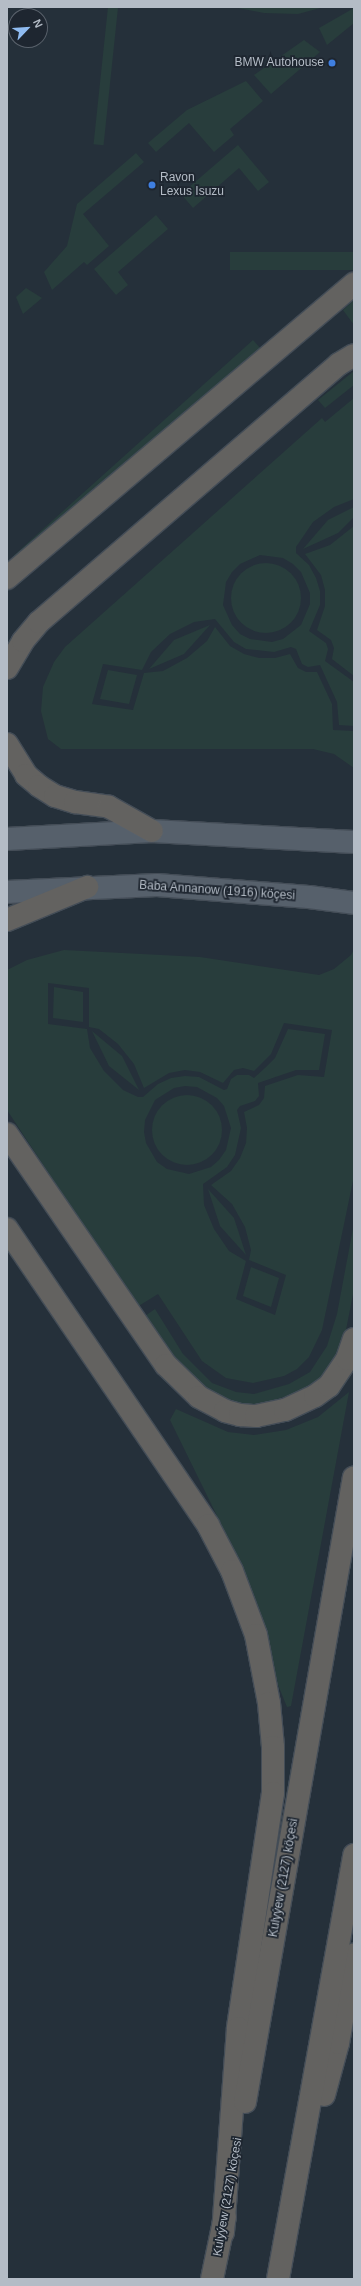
<!DOCTYPE html>
<meta charset="utf-8">
<style>
body{margin:0}
#map{position:relative;width:361px;height:2286px;overflow:hidden;background:#25303a;font-family:Helvetica,sans-serif}
div>[style]{position:absolute}
[style*='--x']{left:calc(var(--x)*1px);top:calc(var(--y)*1px);width:calc(var(--w)*1px);rotate:calc(var(--a)*1deg)}
.green>*{inset:0;background:#283d3c;transform-origin:0 0}
.round{border-radius:50%}
.roads{filter:drop-shadow(1px 0 #444d57) drop-shadow(-1px 0 #444d57) drop-shadow(0 1px #444d57) drop-shadow(0 -1px #444d57)}
.primary>*{height:22px;margin:-11px;padding:0 11px;transform-origin:11px;border-radius:11px;background:#56606b}
.trunk>*{height:22px;margin:-11px;padding:0 11px;transform-origin:11px;border-radius:11px;background:#636260}
.dots>*{width:11px;height:11px;translate:-50% -50%;box-sizing:border-box;border:2px solid #1e2630;border-radius:50%}
span{translate:-50% -50%;white-space:nowrap;text-align:center;line-height:1.15;-webkit-text-stroke:3.5px #1e2630;paint-order:stroke}
.poi-label{font-size:12px;color:#b4bcc6}
.right{translate:-100% -50%;text-align:right}
.left{translate:0 -50%;text-align:left}
.street-label{font-size:12px;color:#b4bcc6}
.frame{position:absolute;inset:0;border:8px solid #b4bcc6;pointer-events:none}
.north{position:absolute;left:8px;top:8px;width:40px;height:40px;box-sizing:border-box;background:#1e2630;border:1px solid #5a626c;border-radius:50%;rotate:65deg;font-size:11px;font-weight:700;line-height:16px;text-align:center;color:#b4bcc6}
.north::after{content:'';display:block;margin:auto;width:14px;height:18px;background:#8fbbf0;clip-path:polygon(50% 0,100% 100%,50% 72%,0 100%)}
</style>
<div id="map">
<div class="green">
<div style="left:108px;top:7px;width:10px;height:138px;rotate:6deg"></div>
<div style="clip-path:polygon(233px 7px,324px 7px,298px 14px,264px 13px)"></div>
<div style="clip-path:polygon(354px 8px,354px 23px,327px 45px,319px 28px)"></div>
<div style="clip-path:polygon(304px 40px,320px 52px,271px 94px,254px 75px)"></div>
<div style="clip-path:polygon(246px 81px,263px 101px,230px 129px,234px 135px,214px 152px,189px 123px,156px 152px,148px 143px,187px 110px)"></div>
<div style="clip-path:polygon(238px 145px,269px 182px,258px 191px,239px 168px,193px 208px,181px 194px)"></div>
<div style="clip-path:polygon(136px 153px,144px 162px,83px 214px,109px 246px,87px 265px,84px 262px,52px 290px,44px 272px,67px 246px,77px 204px)"></div>
<div style="clip-path:polygon(156px 215px,168px 229px,118px 272px,128px 285px,116px 295px,94px 269px)"></div>
<div style="left:354px;top:252px;width:18px;height:124px;rotate:90deg"></div>
<div style="clip-path:polygon(26px 288px,42px 298px,23px 314px,16px 297px)"></div>
<div style="clip-path:polygon(354px 300px,354px 325px,343px 310px)"></div>
<div style="left:253px;top:340px;width:13px;height:322px;rotate:48deg"></div>
<div style="clip-path:polygon(354px 371px,354px 385px,325px 408px,318px 400px)"></div>
<div style="clip-path:polygon(evenodd,354px 398px,354px 499px,334px 507px,313px 522px,296px 547px,296px 553px,309px 565px,316px 578px,320px 591px,320px 605px,309px 631px,326px 643px,328px 649px,325px 661px,354px 682px,354px 726px,339px 725px,337px 702px,320px 665px,308px 667px,302px 664px,296px 649px,291px 647px,274px 652px,246px 649px,234px 642px,215px 619px,194px 622px,170px 634px,151px 652px,142px 670px,103px 664px,92px 704px,133px 710px,144px 673px,163px 671px,187px 658px,207px 641px,215px 627px,230px 646px,244px 654px,259px 658px,275px 658px,290px 654px,298px 668px,306px 672px,317px 672px,332px 704px,333px 730px,354px 731px,354px 768px,334px 754px,313px 749px,61px 749px,48px 739px,41px 711px,43px 687px,54px 662px,65px 647px,322px 418px,325px 422px,354px 398px,260px 555px,283px 558px,293px 564px,301px 572px,310px 593px,310px 604px,301px 625px,283px 639px,272px 642px,250px 639px,240px 634px,232px 625px,223px 605px,226px 582px,232px 572px,240px 564px,260px 555px)"></div>
<div style="clip-path:polygon(354px 507px,354px 517px,338px 533px,303px 549px,328px 520px)"></div>
<div style="clip-path:polygon(354px 526px,354px 676px,332px 659px,334px 648px,331px 640px,317px 630px,325px 606px,325px 590px,321px 575px,305px 554px,330px 545px)"></div>
<div class="round" style="left:231px;top:563px;width:70px;height:70px"></div>
<div style="clip-path:polygon(210px 625px,184px 654px,149px 669px,174px 640px)"></div>
<div style="clip-path:polygon(108px 670px,137px 675px,129px 704px,100px 699px)"></div>
<div style="clip-path:polygon(evenodd,354px 949px,354px 1176px,322px 1330px,309px 1357px,297px 1369px,284px 1376px,253px 1383px,226px 1378px,202px 1361px,158px 1294px,137px 1307px,7px 1110px,7px 970px,27px 960px,64px 950px,200px 957px,319px 975px,334px 969px,351px 955px,354px 949px,48px 983px,89px 988px,89px 1027px,99px 1029px,118px 1044px,134px 1064px,144px 1088px,169px 1073px,185px 1070px,200px 1072px,223px 1083px,234px 1070px,243px 1068px,254px 1071px,271px 1054px,284px 1023px,332px 1030px,324px 1077px,298px 1075px,265px 1086px,264px 1098px,259px 1105px,244px 1112px,247px 1128px,246px 1143px,240px 1158px,231px 1171px,211px 1185px,232px 1204px,245px 1227px,251px 1250px,249px 1260px,286px 1275px,275px 1315px,236px 1299px,246px 1261px,229px 1251px,214px 1229px,204px 1205px,203px 1184px,227px 1167px,235px 1155px,241px 1128px,237px 1110px,240px 1106px,255px 1101px,259px 1096px,258px 1083px,296px 1070px,319px 1070px,325px 1034px,288px 1029px,275px 1058px,266px 1067px,254px 1078px,249px 1075px,237px 1075px,231px 1079px,227px 1089px,224px 1090px,199px 1077px,185px 1076px,171px 1078px,158px 1084px,143px 1097px,138px 1097px,123px 1090px,104px 1071px,90px 1048px,87px 1029px,48px 1024px,48px 983px,354px 949px,185px 1086px,197px 1087px,217px 1098px,224px 1106px,231px 1128px,226px 1150px,219px 1160px,211px 1167px,189px 1174px,167px 1169px,157px 1162px,146px 1143px,144px 1132px,145px 1120px,155px 1100px,174px 1088px,185px 1086px)"></div>
<div style="clip-path:polygon(54px 987px,83px 992px,83px 1022px,53px 1018px)"></div>
<div style="clip-path:polygon(92px 1031px,122px 1056px,139px 1090px,109px 1066px)"></div>
<div class="round" style="left:152px;top:1095px;width:70px;height:70px"></div>
<div style="clip-path:polygon(208px 1189px,234px 1218px,246px 1255px,220px 1226px)"></div>
<div style="clip-path:polygon(354px 1223px,354px 1289px,345px 1335px,329px 1368px,319px 1380px,295px 1394px,256px 1405px,234px 1403px,208px 1391px,176px 1360px,145px 1316px,155px 1309px,183px 1354px,212px 1383px,236px 1392px,254px 1394px,289px 1384px,310px 1372px,327px 1346px,337px 1314px)"></div>
<div style="clip-path:polygon(251px 1267px,279px 1278px,271px 1307px,243px 1296px)"></div>
<div style="clip-path:polygon(349px 1392px,291px 1706px,287px 1707px,278px 1685px,267px 1633px,247px 1577px,170px 1420px,176px 1409px,228px 1432px,254px 1435px,286px 1430px,318px 1417px)"></div>
</div>
<div class="roads">
<div class="primary">
<div style="--x:7;--y:839;--w:145;--a:-3.2"></div>
<div style="--x:152;--y:831;--w:202;--a:3.1"></div>
<div style="--x:7;--y:892;--w:150;--a:-2.7"></div>
<div style="--x:157;--y:885;--w:152;--a:4.5"></div>
<div style="--x:309;--y:897;--w:45;--a:7.6"></div>
</div>
<div class="trunk">
<div style="--x:7;--y:578;--w:455;--a:-40.3"></div>
<div style="--x:7;--y:668;--w:31;--a:-59"></div>
<div style="--x:23;--y:641;--w:25;--a:-50"></div>
<div style="--x:39;--y:622;--w:396;--a:-40.7"></div>
<div style="--x:339;--y:364;--w:17;--a:-31"></div>
<div style="--x:7;--y:744;--w:36;--a:58"></div>
<div style="--x:26;--y:775;--w:17;--a:40"></div>
<div style="--x:39;--y:786;--w:19;--a:32"></div>
<div style="--x:55;--y:796;--w:21;--a:17"></div>
<div style="--x:75;--y:802;--w:34;--a:8"></div>
<div style="--x:109;--y:807;--w:49;--a:29.2"></div>
<div style="--x:7;--y:920;--w:87;--a:-22.4"></div>
<div style="--x:7;--y:1134;--w:280;--a:55.5"></div>
<div style="--x:166;--y:1365;--w:46;--a:44.1"></div>
<div style="--x:199;--y:1397;--w:30;--a:28"></div>
<div style="--x:225;--y:1411;--w:16;--a:15"></div>
<div style="--x:240;--y:1415;--w:16;--a:4"></div>
<div style="--x:256;--y:1416;--w:30;--a:-12"></div>
<div style="--x:285;--y:1410;--w:33;--a:-25"></div>
<div style="--x:315;--y:1396;--w:17;--a:-36"></div>
<div style="--x:329;--y:1386;--w:32;--a:-56"></div>
<div style="--x:347;--y:1359;--w:21;--a:-71"></div>
<div style="--x:7;--y:1229;--w:358;--a:55.8"></div>
<div style="--x:208;--y:1525;--w:52;--a:62.4"></div>
<div style="--x:232;--y:1571;--w:68;--a:69.4"></div>
<div style="--x:256;--y:1635;--w:69;--a:79.2"></div>
<div style="--x:269;--y:1703;--w:44;--a:84.8"></div>
<div style="--x:273;--y:1747;--w:46;--a:90"></div>
<div style="--x:273;--y:1793;--w:238;--a:98.5"></div>
<div style="--x:238;--y:2028;--w:205;--a:94.2"></div>
<div style="--x:324;--y:2095;--w:54;--a:-74.9"></div>
<div style="--x:338;--y:2043;--w:90;--a:-79.8"></div>
<div style="--x:245;--y:2102;--w:634;--a:-80.11"></div>
<div style="--x:212;--y:2279;--w:63;--a:-78.2"></div>
<div style="--x:278;--y:2279;--w:431;--a:-79.8"></div>
</div>
</div>
<div class="dots">
<div style="left:332px;top:63px;background:#3f7fe0"></div>
<div style="left:152px;top:185px;background:#3f7fe0"></div>
</div>
<div class="poi-label">
<span class="right" style="left:324px;top:63px">BMW Autohouse</span>
<span class="left" style="left:160px;top:185px">Ravon<br>Lexus Isuzu</span>
</div>
<div class="street-label">
<span style="left:217px;top:891px;rotate:4deg">Baba Annanow (1916) köçesi</span>
<span style="left:284px;top:1878px;rotate:-80deg">Kulyýew (2127) köçesi</span>
<span style="left:228px;top:2197px;rotate:-80deg">Kulyýew (2127) köçesi</span>
</div>
<div class="frame"></div>
<div class="north">N</div>
</div>
